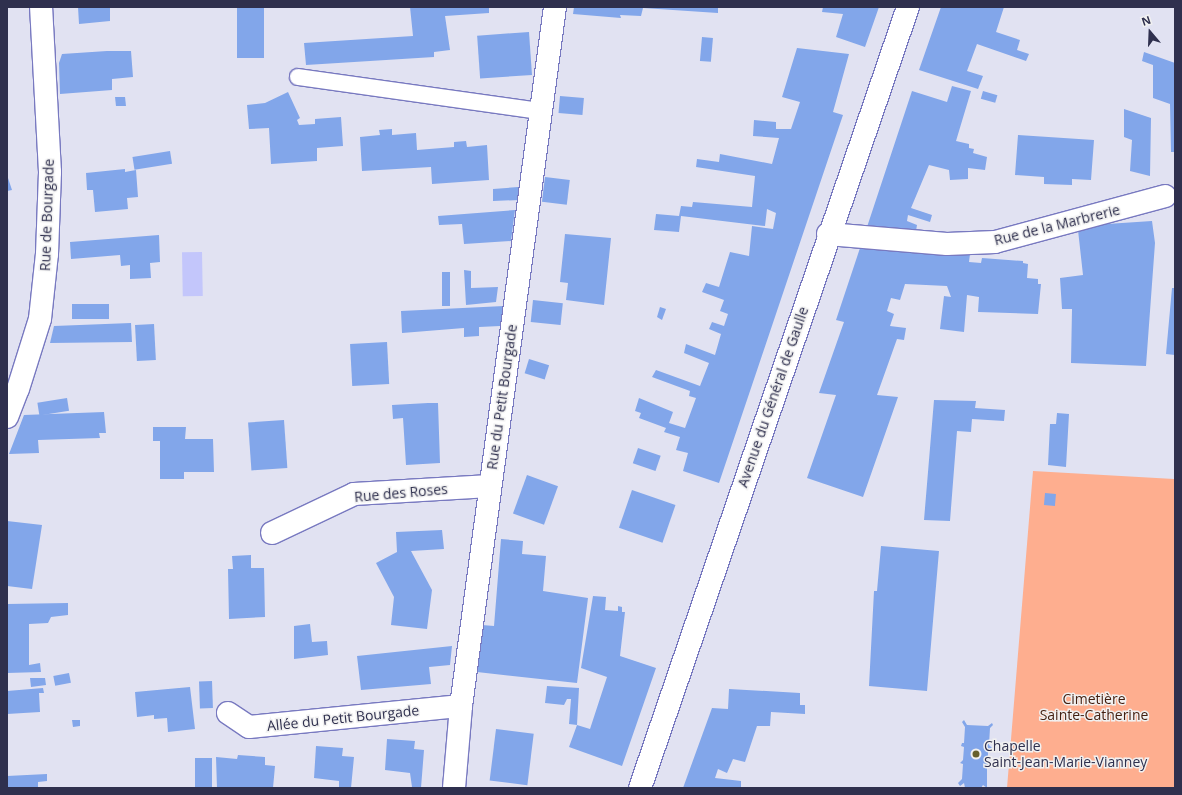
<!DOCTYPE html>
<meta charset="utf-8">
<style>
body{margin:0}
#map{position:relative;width:1182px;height:795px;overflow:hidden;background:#e1e2f2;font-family:"Open Sans",sans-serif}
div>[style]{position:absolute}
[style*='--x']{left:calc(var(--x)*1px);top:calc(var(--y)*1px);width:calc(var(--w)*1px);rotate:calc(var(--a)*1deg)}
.green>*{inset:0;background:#feae8f}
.water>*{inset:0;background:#c3c6fb;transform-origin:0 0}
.building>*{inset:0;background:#82a6ea;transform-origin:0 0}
.roads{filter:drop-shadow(1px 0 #7879c0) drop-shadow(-1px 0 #7879c0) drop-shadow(0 1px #7879c0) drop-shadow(0 -1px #7879c0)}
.service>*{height:16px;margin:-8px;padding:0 8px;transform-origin:8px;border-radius:8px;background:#fff}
.minor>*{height:22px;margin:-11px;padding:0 11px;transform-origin:11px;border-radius:11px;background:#fff}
.secondary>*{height:22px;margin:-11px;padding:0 11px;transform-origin:11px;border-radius:11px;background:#fff}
.dots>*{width:11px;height:11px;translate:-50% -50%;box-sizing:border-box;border:2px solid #f1f1f1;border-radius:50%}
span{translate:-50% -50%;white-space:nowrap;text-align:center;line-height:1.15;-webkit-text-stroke:3px #f1f1f1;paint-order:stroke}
.street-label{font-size:14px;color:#2f304e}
.park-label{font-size:14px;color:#431e0f}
.poi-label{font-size:14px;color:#2f304e}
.left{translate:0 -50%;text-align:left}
.frame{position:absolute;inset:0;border:8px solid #2f304e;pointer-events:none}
.north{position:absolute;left:1130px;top:12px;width:40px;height:40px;-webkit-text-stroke:3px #f1f1f1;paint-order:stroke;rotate:341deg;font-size:11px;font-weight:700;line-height:16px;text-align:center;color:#2f304e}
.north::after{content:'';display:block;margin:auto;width:14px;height:18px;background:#2f304e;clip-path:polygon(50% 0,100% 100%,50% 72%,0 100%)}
</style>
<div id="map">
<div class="green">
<div style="clip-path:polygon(1033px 471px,1174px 479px,1175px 476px,1175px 788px,1007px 788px)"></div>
</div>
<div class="water">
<div style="left:202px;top:252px;width:44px;height:20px;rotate:89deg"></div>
</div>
<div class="building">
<div style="clip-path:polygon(78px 7px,114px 7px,114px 8px,110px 8px,110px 21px,79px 24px)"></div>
<div style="left:237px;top:7px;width:27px;height:51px"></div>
<div style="clip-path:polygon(410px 7px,489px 7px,489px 13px,445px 16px,450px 50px,434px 52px,434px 57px,306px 65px,304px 43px,413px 36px)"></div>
<div style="clip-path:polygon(574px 7px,718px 7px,718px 13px,643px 8px,641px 16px,620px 15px,621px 18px,573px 14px)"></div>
<div style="clip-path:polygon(823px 7px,879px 7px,865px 47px,836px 37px,843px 14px,822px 12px)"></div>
<div style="clip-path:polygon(941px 7px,1004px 7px,996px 32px,1020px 40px,1017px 50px,1029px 54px,1026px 61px,977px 44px,967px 71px,983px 76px,978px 89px,919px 70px)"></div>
<div style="left:529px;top:32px;width:43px;height:52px;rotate:86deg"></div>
<div style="left:702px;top:37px;width:11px;height:24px;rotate:5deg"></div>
<div style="clip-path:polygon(797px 48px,849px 54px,833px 112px,843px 115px,719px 483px,683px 471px,688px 453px,676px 450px,680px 437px,664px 432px,666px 428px,639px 418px,641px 413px,635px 411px,639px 398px,673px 412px,669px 423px,685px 428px,696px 398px,689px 396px,690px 391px,652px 377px,656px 370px,700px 386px,709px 363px,684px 353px,686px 344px,715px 355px,721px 334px,709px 329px,712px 322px,724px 326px,728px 314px,720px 311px,724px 300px,702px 292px,706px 283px,719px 287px,730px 252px,749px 256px,752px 226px,773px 229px,776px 213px,767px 209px,765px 226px,681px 216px,679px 232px,654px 230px,656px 214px,679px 216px,681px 206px,692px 207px,693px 202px,752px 207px,755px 176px,696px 167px,697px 159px,719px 162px,720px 154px,772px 164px,779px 138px,753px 136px,754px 120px,776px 122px,776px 129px,791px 129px,800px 102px,782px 97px)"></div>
<div style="clip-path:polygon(107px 51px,131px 51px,133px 77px,112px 79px,112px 90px,60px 94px,59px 63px,62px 54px)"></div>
<div style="clip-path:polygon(1144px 52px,1175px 63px,1175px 152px,1171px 152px,1170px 104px,1153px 98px,1153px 65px,1142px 61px)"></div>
<div style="clip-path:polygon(952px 86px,971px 91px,956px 141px,969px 144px,969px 148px,974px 149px,973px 153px,987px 157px,985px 170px,968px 168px,968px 179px,950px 180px,949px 170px,929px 165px,911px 208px,932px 215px,930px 222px,908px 215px,907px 221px,917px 225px,916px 231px,867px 227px,912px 91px,947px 102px)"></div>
<div style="left:983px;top:91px;width:15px;height:8px;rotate:16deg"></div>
<div style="clip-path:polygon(288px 92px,300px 118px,297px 120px,299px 125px,315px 124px,315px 119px,341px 117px,343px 146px,317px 148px,317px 161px,271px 164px,269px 128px,249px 129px,247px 105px,265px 103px)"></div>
<div style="left:560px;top:96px;width:24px;height:17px;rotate:5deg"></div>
<div style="clip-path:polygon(115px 97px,125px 97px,126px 106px,116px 106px)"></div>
<div style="clip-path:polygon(1124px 109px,1151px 118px,1150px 176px,1130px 171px,1132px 140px,1124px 137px)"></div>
<div style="clip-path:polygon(392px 129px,392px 135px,416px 133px,417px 150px,454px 147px,454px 142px,466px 141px,467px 147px,487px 145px,489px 180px,432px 184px,431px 167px,362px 171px,360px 137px,380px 135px,379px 130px)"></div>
<div style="clip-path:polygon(1018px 135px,1094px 140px,1091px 180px,1072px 179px,1072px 185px,1044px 184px,1044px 177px,1015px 175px)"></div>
<div style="left:170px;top:151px;width:13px;height:38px;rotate:81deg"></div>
<div style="clip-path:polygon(125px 169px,125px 172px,136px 170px,138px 197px,127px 198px,128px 209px,95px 212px,93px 190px,87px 190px,86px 173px)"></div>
<div style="clip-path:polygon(7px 175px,12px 190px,7px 191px)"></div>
<div style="left:545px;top:177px;width:25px;height:25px;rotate:7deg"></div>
<div style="clip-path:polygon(518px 187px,520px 200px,493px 201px,493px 189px)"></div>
<div style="clip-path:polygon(515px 210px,511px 241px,464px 244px,462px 224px,439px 225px,438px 216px)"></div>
<div style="clip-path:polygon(1152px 221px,1155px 243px,1146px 366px,1071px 363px,1072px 309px,1062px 309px,1060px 278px,1083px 275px,1078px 230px,1092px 225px)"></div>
<div style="clip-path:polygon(565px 234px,611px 238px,604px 305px,566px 300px,568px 283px,560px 282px)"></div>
<div style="clip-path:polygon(159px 235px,160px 262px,150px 263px,151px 278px,130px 279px,130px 265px,121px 266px,120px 255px,71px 259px,70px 242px)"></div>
<div style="clip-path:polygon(860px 248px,970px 254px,969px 262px,981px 263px,982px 258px,1023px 261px,1023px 263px,1028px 264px,1027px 278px,1038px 279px,1038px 284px,1041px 284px,1038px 314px,978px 312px,979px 297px,967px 295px,964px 332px,940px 329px,944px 296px,951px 297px,947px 286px,905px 284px,900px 300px,891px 298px,887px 311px,894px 314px,890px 326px,906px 328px,904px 340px,897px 339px,877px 395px,898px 397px,863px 497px,807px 478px,836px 395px,819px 393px,844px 322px,836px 320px)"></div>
<div style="clip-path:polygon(464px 270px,471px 271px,471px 288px,498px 287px,496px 302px,466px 305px)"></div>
<div style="left:442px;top:272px;width:8px;height:34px"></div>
<div style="clip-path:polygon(1172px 288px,1175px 288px,1175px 355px,1166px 354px)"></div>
<div style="left:533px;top:300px;width:30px;height:22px;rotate:6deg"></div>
<div style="left:109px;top:304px;width:15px;height:37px;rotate:90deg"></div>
<div style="clip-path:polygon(504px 306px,500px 326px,479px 327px,479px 336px,464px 337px,464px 328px,402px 333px,401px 311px)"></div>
<div style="clip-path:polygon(660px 307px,666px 309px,662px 320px,657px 317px)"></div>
<div style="clip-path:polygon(131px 323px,132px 342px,50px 343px,54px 326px)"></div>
<div style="left:154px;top:324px;width:36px;height:19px;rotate:87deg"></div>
<div style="left:387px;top:342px;width:42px;height:37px;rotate:87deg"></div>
<div style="left:529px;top:359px;width:21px;height:15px;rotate:17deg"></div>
<div style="left:67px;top:398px;width:13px;height:30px;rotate:81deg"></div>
<div style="clip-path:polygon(934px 400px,976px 401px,975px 408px,1005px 410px,1004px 421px,972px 419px,971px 432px,957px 431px,950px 521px,924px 520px)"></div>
<div style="clip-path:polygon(428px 403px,438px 403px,440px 463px,406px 465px,403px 418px,393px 419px,392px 405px)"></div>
<div style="clip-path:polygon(104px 412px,106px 433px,99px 433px,100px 438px,38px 440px,39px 453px,9px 454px,24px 415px)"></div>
<div style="clip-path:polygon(1057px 413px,1069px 414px,1066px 467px,1048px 465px,1050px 424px,1056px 424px)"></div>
<div style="left:284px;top:420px;width:48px;height:36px;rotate:86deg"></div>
<div style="clip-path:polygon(153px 427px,186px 427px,185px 439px,213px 439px,214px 472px,184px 472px,184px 479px,160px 479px,160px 441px,153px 441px)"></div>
<div style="left:638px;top:448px;width:24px;height:16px;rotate:19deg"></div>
<div style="left:527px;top:475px;width:33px;height:41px;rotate:20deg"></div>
<div style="left:632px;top:490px;width:46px;height:40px;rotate:19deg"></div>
<div style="left:1045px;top:493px;width:11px;height:12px;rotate:5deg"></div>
<div style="clip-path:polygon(7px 521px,42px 525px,32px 589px,7px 586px)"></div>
<div style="clip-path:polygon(442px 530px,444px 549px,411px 551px,432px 590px,427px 629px,391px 625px,394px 597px,376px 563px,397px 552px,396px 532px)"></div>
<div style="clip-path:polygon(501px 539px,523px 541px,522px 554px,546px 556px,543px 591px,588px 598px,577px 683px,477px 672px,482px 625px,494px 626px)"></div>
<div style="clip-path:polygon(881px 546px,939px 551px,927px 691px,869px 686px,874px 591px,877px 591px)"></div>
<div style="clip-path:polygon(251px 555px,251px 568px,264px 568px,265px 617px,229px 619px,228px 569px,233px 569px,232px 556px)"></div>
<div style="clip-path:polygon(593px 596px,606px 597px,605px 610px,618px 611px,618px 606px,622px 607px,622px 612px,625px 612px,620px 656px,656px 668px,622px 766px,569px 747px,577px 725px,590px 729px,607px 677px,581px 668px)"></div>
<div style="clip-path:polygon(68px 603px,68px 615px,51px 617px,48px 623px,29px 624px,29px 665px,40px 663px,41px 672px,7px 673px,7px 604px)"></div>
<div style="clip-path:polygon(310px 624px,312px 642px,327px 641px,328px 655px,294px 659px,294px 626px)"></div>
<div style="clip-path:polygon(452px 646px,450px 665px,429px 667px,431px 684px,361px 690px,357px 656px)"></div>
<div style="left:69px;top:673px;width:10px;height:16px;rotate:79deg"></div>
<div style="clip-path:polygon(30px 678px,45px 678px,46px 685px,31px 687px)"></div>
<div style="left:212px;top:681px;width:27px;height:13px;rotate:88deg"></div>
<div style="clip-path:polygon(547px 686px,579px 688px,577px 725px,569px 724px,571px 699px,567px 699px,564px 705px,545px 703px)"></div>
<div style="clip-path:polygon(190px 687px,195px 729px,168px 732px,167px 718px,154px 719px,154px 715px,137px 717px,135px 692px)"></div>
<div style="clip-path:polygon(43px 688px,44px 693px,39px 693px,40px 712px,7px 714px,7px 691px)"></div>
<div style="clip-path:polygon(729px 689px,800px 693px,800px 705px,805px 705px,805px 714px,771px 712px,770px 726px,757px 726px,745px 762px,733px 759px,727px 773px,718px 769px,715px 778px,741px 781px,741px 788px,683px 788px,712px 708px,728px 709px)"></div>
<div style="clip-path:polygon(72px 720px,80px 720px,80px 726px,73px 727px)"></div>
<div style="clip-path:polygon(964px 720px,967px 725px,988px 726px,992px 723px,993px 725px,990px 728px,989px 745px,992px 748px,988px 749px,988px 762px,991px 765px,987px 765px,987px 788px,983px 785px,981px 788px,965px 788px,964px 783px,960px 786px,958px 783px,962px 779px,963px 764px,960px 763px,963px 760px,964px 747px,961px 746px,962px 743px,964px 743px,965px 727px,962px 722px)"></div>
<div style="left:496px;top:729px;width:38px;height:52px;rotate:7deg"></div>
<div style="clip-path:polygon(387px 739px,415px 741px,414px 749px,424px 750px,421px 788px,412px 787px,410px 773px,385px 770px)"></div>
<div style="clip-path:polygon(316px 746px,343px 748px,342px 756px,354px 757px,351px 788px,339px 788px,339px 781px,314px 778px)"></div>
<div style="clip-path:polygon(238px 755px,265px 757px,265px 765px,275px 766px,273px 788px,217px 788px,216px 757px,237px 759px)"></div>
<div style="left:195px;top:758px;width:17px;height:30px"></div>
<div style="clip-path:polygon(47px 774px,47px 781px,38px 782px,38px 788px,7px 788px,7px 776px)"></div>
</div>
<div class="roads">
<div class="service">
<div style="--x:298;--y:77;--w:245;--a:8"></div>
</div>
<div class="minor">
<div style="--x:828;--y:234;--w:119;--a:4.8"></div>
<div style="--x:947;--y:244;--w:48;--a:-2.4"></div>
<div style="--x:995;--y:242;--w:176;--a:-15.1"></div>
<div style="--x:7;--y:417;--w:30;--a:-69"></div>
<div style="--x:18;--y:389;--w:73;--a:-72.6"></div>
<div style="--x:40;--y:319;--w:65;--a:-83.9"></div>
<div style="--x:47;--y:254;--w:82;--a:-87.9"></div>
<div style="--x:50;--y:172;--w:165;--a:-93.1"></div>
<div style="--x:272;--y:533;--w:91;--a:-25.4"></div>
<div style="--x:354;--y:494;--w:136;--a:-3.4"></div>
<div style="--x:228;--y:713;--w:25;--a:34"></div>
<div style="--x:249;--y:727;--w:213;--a:-5.7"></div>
<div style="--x:454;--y:788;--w:82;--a:-85.1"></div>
<div style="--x:461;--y:706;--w:705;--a:-82.34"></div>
</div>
<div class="secondary">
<div style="--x:640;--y:788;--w:826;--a:-71.06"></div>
</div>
</div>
<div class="dots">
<div style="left:976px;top:754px;background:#67612d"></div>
</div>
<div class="street-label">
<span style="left:47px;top:215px;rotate:-88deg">Rue de Bourgade</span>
<span style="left:1057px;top:225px;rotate:-14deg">Rue de la Marbrerie</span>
<span style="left:502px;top:397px;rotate:-82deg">Rue du Petit Bourgade</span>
<span style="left:773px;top:397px;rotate:-71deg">Avenue du Général de Gaulle</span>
<span style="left:401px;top:493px;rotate:-5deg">Rue des Roses</span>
<span style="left:343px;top:718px;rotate:-6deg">Allée du Petit Bourgade</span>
</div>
<div class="park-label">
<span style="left:1094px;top:707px">Cimetière<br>Sainte-Catherine</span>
</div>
<div class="poi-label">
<span class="left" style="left:984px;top:754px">Chapelle<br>Saint-Jean-Marie-Vianney</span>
</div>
<div class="frame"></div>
<div class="north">N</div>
</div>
